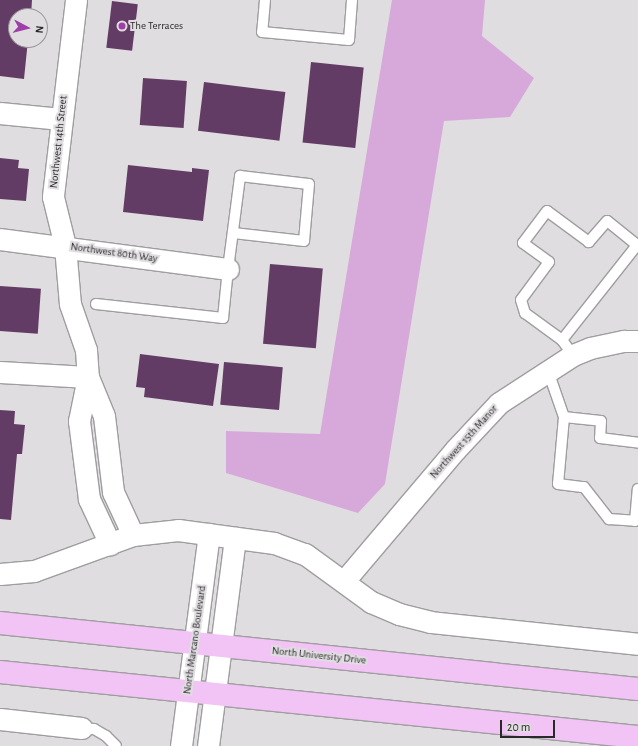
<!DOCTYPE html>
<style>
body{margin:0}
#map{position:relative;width:638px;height:746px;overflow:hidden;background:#e0dde0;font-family:"Alegreya Sans",sans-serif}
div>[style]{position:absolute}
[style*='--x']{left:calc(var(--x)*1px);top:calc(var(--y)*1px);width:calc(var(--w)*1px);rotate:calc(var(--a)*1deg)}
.water>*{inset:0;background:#d6a9da}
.building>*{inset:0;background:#633c66;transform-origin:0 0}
.roads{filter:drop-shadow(1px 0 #9f9da0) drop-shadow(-1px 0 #9f9da0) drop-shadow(0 1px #9f9da0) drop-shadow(0 -1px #9f9da0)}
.service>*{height:10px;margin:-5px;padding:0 5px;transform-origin:5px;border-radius:5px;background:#fff}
.minor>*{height:21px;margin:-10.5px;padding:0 10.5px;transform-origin:10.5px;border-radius:10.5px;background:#fff}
.primary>*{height:22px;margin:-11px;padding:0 11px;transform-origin:11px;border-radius:11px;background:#f1c4f5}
.dots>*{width:11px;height:11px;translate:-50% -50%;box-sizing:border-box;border:2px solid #e0dde0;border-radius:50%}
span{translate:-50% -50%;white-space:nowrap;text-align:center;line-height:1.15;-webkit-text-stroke:4px #e0dde0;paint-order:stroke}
.poi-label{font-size:11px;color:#2a292a}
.left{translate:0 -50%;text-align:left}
.street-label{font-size:11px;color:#2a292a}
.north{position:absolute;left:8px;top:8px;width:40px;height:40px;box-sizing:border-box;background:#e0dde0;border:1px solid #979597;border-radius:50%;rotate:97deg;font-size:11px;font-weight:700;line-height:16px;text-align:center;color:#2a292a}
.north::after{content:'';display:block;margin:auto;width:14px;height:18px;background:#9e3fa8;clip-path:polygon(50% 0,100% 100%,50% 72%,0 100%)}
.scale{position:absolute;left:500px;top:720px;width:55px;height:18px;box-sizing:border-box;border:2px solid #2a292a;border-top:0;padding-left:5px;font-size:12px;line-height:14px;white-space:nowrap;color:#2a292a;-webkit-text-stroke:3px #e0dde0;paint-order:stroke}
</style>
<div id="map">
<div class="water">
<div style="clip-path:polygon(392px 0,485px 0,482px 36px,534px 78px,510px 117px,444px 121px,385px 484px,358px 513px,226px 473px,226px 431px,320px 434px)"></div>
</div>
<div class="building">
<div style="clip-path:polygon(0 0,32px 0,31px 16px,16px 16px,16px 40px,28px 40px,24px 79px,0 76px)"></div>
<div style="left:112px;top:1px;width:26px;height:47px;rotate:7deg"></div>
<div style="left:311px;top:62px;width:53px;height:81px;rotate:6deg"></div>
<div style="left:143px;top:78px;width:44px;height:47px;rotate:4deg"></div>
<div style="left:204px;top:82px;width:82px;height:49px;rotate:7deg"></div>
<div style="clip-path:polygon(0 158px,19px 160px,18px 168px,29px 169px,26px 201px,0 199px)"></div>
<div style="clip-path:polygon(128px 165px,192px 172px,192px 168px,209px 170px,203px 221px,123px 212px)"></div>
<div style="left:270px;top:264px;width:53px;height:80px;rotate:5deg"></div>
<div style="left:0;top:286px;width:41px;height:45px;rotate:4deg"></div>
<div style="clip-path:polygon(140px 354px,219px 364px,213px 406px,144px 397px,145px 388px,136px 387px)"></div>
<div style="left:224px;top:362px;width:59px;height:43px;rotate:5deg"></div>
<div style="clip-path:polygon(0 410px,15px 411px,14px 424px,25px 425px,22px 454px,17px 454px,11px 520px,0 519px)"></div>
</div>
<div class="roads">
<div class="service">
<div style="--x:265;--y:0;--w:32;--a:95"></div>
<div style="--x:262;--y:32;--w:87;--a:5.3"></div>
<div style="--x:349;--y:40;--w:40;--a:-85.7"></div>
<div style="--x:96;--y:304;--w:128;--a:6.3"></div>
<div style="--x:223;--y:318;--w:49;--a:-84.2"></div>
<div style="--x:228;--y:269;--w:94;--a:-82.6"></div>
<div style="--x:240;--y:176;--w:69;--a:6.6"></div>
<div style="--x:309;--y:184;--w:57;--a:95"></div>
<div style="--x:304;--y:241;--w:71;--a:-173.6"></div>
<div style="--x:562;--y:340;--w:121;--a:-51.7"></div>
<div style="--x:637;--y:245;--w:38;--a:-141"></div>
<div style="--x:607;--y:221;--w:28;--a:131"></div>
<div style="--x:589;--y:242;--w:52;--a:-143.6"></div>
<div style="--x:547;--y:211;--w:40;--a:127"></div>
<div style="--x:523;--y:243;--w:32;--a:36"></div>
<div style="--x:549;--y:262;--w:47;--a:126.4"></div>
<div style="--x:521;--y:300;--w:14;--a:73"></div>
<div style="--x:525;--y:313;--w:46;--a:36.1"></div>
<div style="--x:562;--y:340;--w:19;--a:54"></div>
<div style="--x:548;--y:371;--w:49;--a:70.8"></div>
<div style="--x:564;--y:417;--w:67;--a:95.1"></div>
<div style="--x:558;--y:484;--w:26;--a:7"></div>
<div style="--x:584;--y:487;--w:41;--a:52"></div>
<div style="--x:609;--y:519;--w:26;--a:4"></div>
<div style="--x:635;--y:521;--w:32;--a:-85"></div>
<div style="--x:564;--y:417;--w:37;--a:6"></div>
<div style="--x:601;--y:421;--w:17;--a:93"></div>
<div style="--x:600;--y:438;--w:38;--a:7"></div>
<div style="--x:82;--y:728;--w:12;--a:5"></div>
<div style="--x:94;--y:729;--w:14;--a:30"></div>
<div style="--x:106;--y:736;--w:14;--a:45"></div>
</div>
<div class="minor">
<div style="--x:76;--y:0;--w:198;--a:96.7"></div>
<div style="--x:53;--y:197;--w:50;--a:76.2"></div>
<div style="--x:65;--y:246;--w:58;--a:85.1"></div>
<div style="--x:70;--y:304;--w:49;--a:70.8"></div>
<div style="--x:86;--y:350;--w:27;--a:86"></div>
<div style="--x:88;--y:377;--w:45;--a:101.6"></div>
<div style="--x:79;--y:421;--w:79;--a:82.7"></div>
<div style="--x:89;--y:499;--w:50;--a:65"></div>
<div style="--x:0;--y:113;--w:61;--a:5.6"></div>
<div style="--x:0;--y:239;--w:230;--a:7.5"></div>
<div style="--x:0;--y:372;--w:88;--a:3.3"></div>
<div style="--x:88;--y:377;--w:42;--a:67.7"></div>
<div style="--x:104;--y:416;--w:77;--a:83.2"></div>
<div style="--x:113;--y:492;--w:47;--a:65.1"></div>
<div style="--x:0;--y:574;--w:34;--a:-5"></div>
<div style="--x:34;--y:571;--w:105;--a:-20"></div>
<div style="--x:133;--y:535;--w:45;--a:-6.3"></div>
<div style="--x:178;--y:530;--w:97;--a:7.7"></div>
<div style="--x:274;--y:543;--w:33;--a:20"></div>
<div style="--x:305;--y:554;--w:82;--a:36"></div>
<div style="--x:371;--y:602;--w:30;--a:23"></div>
<div style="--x:399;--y:614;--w:32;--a:14"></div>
<div style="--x:430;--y:622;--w:209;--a:6"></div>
<div style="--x:344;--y:581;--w:172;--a:-49.7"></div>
<div style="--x:455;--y:450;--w:64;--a:-46.9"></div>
<div style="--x:499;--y:403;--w:88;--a:-33"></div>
<div style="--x:573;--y:355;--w:18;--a:-22"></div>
<div style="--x:590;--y:348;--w:35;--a:-12"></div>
<div style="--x:624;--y:341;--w:14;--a:0"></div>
<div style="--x:0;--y:719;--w:82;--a:6.3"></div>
<div style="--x:181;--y:746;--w:214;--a:-82.5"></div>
<div style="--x:208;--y:746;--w:210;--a:-82.6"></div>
</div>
<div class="primary">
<div style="--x:0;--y:623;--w:641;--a:5.91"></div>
<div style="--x:0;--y:672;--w:641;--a:5.82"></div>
</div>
</div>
<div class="dots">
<div style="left:122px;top:26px;background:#9e3fa8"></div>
</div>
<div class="poi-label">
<span class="left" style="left:130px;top:26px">The Terraces</span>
</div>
<div class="street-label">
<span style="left:59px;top:142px;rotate:-84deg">Northwest 14th Street</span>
<span style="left:114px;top:253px;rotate:8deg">Northwest 80th Way</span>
<span style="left:464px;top:442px;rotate:-48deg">Northwest 15th Manor</span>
<span style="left:195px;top:640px;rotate:-82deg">North Marcano Boulevard</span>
<span style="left:319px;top:656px;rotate:6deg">North University Drive</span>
</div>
<div class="north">N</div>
<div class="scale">20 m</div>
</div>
